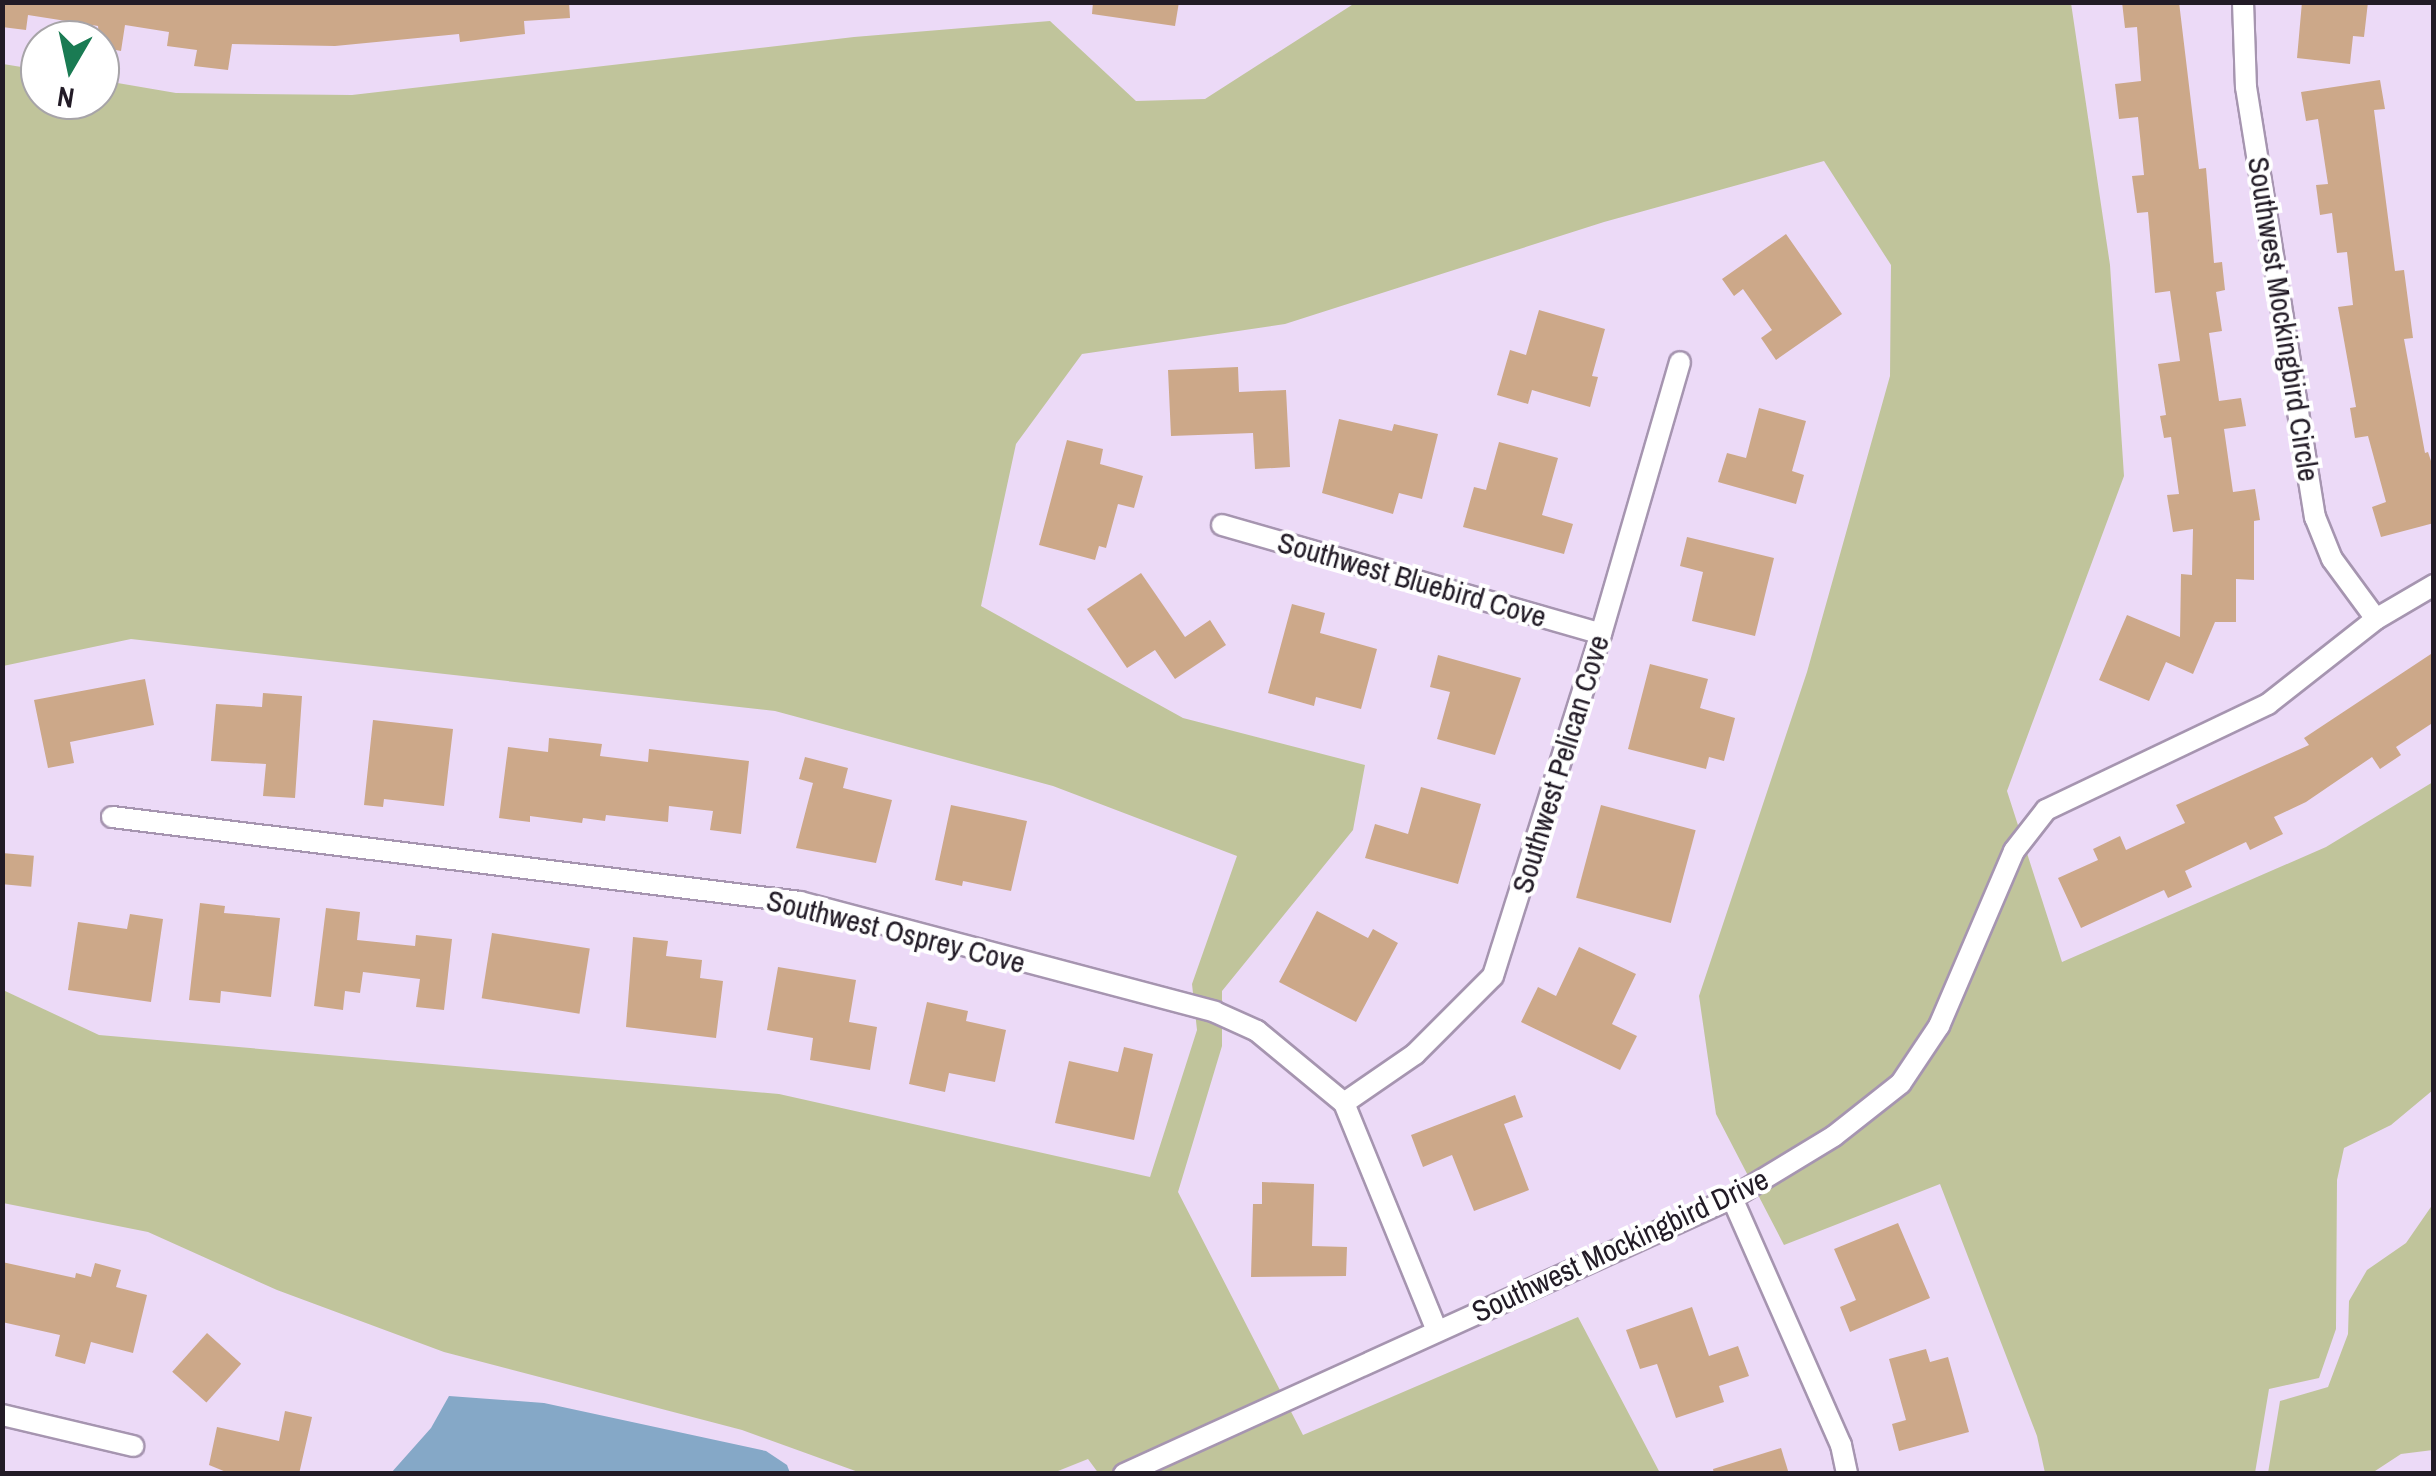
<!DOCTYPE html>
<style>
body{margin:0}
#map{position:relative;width:2436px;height:1476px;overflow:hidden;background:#ecdaf7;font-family:"Archivo Narrow",sans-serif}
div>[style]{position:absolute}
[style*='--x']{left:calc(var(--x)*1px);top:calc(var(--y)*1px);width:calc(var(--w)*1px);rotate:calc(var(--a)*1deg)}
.green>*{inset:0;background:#c0c49b}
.water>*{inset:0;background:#85a8c7}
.building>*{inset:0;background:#cca889;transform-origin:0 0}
.roads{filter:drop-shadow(2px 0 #a695b0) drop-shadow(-2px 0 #a695b0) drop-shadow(0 2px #a695b0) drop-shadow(0 -2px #a695b0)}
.street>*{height:20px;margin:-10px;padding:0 10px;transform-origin:10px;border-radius:10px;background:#fff}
span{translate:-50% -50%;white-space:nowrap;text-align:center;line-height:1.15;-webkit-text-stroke:8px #fff;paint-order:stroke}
.street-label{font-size:30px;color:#221b26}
.frame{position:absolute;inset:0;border:5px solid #221b26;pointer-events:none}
.north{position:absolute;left:20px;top:20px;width:100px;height:100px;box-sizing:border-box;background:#fff;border:2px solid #a7a4a8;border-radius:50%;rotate:189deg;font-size:28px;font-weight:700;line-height:40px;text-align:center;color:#221b26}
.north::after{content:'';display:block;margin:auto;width:35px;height:45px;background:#1a7b53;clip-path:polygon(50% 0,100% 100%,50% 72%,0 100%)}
</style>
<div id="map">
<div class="green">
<div style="clip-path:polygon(1355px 3px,2071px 3px,2110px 265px,2124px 476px,2007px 791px,2062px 962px,2326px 847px,2433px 782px,2433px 1090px,2391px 1125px,2344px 1148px,2337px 1180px,2336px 1329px,2319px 1378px,2269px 1389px,2255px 1473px,2045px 1473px,2037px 1436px,1940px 1184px,1784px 1245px,1716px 1114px,1699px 996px,1807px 672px,1890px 376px,1891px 265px,1824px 161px,1604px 222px,1285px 324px,1082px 354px,1016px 444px,981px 606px,1183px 718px,1365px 765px,1353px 830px,1222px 991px,1222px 1046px,1178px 1192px,1303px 1435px,1578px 1317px,1660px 1473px,1099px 1474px,1088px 1459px,1053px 1473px,861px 1473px,742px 1430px,444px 1352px,277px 1290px,148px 1232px,3px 1203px,3px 990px,99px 1035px,779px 1094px,1150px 1177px,1197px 1030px,1192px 984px,1237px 856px,1053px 786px,775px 711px,131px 639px,3px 666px,3px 64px,40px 70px,40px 100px,100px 100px,100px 80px,176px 93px,352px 95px,854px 37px,1050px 21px,1136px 101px,1205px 99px)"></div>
<div style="clip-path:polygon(2433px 1204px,2433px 1450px,2401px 1454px,2372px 1473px,2268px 1473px,2280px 1401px,2328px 1387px,2348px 1334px,2349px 1301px,2367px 1270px,2406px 1243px)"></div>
</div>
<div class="water">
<div style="clip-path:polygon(449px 1396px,544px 1403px,766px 1451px,787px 1465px,790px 1473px,391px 1473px,431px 1428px)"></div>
</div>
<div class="building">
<div style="clip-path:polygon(2px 2px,569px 2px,570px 18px,524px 21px,525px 34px,460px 42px,459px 34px,335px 46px,232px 44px,228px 70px,194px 66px,197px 50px,167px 46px,169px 32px,125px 25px,121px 51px,100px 47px,98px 26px,28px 15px,26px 30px,2px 27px)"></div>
<div style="clip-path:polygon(1093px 2px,1179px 2px,1175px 26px,1092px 14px)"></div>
<div style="clip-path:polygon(2122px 2px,2179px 2px,2199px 169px,2206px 168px,2214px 263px,2222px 262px,2225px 290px,2216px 292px,2222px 331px,2209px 333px,2219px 401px,2241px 398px,2246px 426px,2224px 429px,2233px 492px,2255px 489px,2260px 520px,2254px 521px,2254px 580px,2236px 579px,2236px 622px,2215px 622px,2193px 674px,2166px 662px,2149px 701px,2099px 680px,2127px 615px,2180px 637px,2181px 574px,2192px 575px,2193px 529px,2173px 532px,2167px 495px,2179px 494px,2171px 437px,2164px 438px,2160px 416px,2166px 415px,2158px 364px,2180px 361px,2170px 291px,2155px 293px,2148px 212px,2137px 213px,2132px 176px,2144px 175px,2138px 117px,2119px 119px,2115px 84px,2141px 81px,2137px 27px,2125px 28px)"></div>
<div style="clip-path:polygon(2302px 2px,2368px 2px,2364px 37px,2353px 36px,2350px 64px,2297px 58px)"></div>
<div style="clip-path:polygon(2380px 80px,2385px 109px,2374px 110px,2395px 271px,2404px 270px,2413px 338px,2404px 339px,2425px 453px,2428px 452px,2434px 470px,2434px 523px,2381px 537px,2372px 507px,2386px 502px,2368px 436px,2355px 438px,2350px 408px,2356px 407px,2338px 307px,2353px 305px,2347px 252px,2337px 253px,2332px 213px,2320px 215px,2316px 185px,2328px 184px,2318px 119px,2306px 121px,2301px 92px)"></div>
<div style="clip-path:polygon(1786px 234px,1842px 314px,1776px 360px,1761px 338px,1772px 330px,1743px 289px,1734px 296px,1722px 279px)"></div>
<div style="clip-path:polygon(1539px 310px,1605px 329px,1592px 376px,1598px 377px,1590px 407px,1532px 390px,1528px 404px,1497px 395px,1510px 350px,1526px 355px)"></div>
<div style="clip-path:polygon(1238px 367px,1239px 392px,1286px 390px,1290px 467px,1255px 469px,1253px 433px,1171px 436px,1168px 370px)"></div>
<div style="clip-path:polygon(1759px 408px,1806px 421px,1792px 471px,1804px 475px,1796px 504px,1718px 482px,1727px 453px,1746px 458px)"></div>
<div style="clip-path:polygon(1339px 419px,1392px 431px,1394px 424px,1438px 434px,1422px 499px,1399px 493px,1393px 514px,1322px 493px)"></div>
<div style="clip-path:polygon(1067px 440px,1103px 449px,1100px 464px,1143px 476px,1134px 508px,1118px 504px,1106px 548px,1099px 546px,1095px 560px,1039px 545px)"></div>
<div style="clip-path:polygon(1499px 442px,1558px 458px,1542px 515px,1573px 524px,1564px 554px,1463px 527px,1474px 487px,1486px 490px)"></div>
<div style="clip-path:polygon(1687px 537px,1774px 558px,1755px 636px,1692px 621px,1703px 572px,1680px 566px)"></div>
<div style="clip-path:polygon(1141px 573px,1185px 637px,1210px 620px,1226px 645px,1175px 679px,1155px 650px,1127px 668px,1087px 609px)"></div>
<div style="clip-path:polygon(1292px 604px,1325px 613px,1320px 633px,1377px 649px,1361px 709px,1316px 697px,1314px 706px,1268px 693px)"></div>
<div style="clip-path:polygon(2434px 652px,2434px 722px,2396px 747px,2401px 755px,2380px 769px,2372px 757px,2306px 802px,2274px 817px,2283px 834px,2250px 850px,2246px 842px,2185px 871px,2192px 887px,2168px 898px,2164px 890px,2081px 928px,2058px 878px,2098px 860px,2093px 849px,2120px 836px,2126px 850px,2185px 823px,2176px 805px,2309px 745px,2304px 738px)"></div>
<div style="clip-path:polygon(1438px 655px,1521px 678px,1495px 755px,1437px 739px,1450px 692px,1430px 687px)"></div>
<div style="clip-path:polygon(1650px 664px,1708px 679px,1700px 708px,1735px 718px,1724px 761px,1709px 757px,1706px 769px,1628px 749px)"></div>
<div style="clip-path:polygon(145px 679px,154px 725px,70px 742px,74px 763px,48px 768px,34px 700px)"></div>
<div style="clip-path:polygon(263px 693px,302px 696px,295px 798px,263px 796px,266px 764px,211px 761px,216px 704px,262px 707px)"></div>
<div style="clip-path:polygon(373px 720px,453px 729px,444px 806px,384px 799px,383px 807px,364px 805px)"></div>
<div style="clip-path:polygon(549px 738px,602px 744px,600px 756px,648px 762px,649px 749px,749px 761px,741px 834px,710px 830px,713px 811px,669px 806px,668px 822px,606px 815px,605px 821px,583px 818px,582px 823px,530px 816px,530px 822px,499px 818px,508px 747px,548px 752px)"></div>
<div style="clip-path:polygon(805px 757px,848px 768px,843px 788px,892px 800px,876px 863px,796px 848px,813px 783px,799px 779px)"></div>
<div style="clip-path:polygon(1421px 787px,1481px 804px,1458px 884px,1365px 858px,1375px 824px,1408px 834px)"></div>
<div style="clip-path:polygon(951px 805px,1027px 821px,1011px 891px,963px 881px,962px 886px,935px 880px)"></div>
<div style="left:1601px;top:805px;width:98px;height:96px;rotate:15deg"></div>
<div style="left:2px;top:853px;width:32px;height:31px;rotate:5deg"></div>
<div style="clip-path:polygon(200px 903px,225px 906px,224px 913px,280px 918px,271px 997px,221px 991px,220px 1003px,189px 1000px)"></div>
<div style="clip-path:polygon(326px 908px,360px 912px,357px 940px,415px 946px,416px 935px,452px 939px,444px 1010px,416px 1007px,420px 979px,363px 972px,360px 993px,345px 991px,343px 1010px,314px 1006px)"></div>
<div style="clip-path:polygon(1317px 911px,1368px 938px,1373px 929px,1398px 943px,1356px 1022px,1279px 982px)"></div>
<div style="clip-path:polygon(130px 914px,163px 919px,151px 1002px,68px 990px,78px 922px,127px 929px)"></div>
<div style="left:492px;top:933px;width:99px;height:66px;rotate:9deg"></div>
<div style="clip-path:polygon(633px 937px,668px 941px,666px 956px,702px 960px,700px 978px,723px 981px,716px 1038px,626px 1027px)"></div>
<div style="clip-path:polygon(1579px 947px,1636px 974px,1612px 1024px,1637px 1036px,1620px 1070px,1521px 1022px,1538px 987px,1556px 996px)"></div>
<div style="clip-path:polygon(778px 967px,856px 980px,849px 1022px,877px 1027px,870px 1070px,810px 1060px,813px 1038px,767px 1030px)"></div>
<div style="clip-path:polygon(927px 1002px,968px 1011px,966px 1021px,1006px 1030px,995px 1082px,949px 1073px,945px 1092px,909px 1084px)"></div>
<div style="clip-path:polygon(1124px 1047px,1153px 1054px,1134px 1140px,1055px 1123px,1069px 1061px,1118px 1072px)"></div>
<div style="clip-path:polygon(1515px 1095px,1523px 1117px,1504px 1124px,1529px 1190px,1474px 1211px,1452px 1155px,1423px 1167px,1411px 1135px)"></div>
<div style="clip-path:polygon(1262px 1182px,1314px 1184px,1312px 1246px,1347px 1247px,1346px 1276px,1251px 1277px,1253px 1204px,1262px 1204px)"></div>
<div style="clip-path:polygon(1898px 1223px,1930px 1298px,1850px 1332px,1840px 1307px,1856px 1300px,1834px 1249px)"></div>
<div style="clip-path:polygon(2px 1262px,75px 1278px,76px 1273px,91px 1277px,95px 1263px,121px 1270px,116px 1287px,147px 1295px,133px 1353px,91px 1342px,85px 1364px,55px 1356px,60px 1335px,2px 1322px)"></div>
<div style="clip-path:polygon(1692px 1307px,1709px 1356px,1738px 1346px,1749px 1376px,1719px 1386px,1724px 1402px,1676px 1418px,1657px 1364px,1640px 1369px,1626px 1330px)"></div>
<div style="left:207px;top:1333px;width:46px;height:52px;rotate:42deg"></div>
<div style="clip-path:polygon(1926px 1349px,1930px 1362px,1948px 1357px,1969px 1432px,1899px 1451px,1892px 1424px,1906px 1420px,1889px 1359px)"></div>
<div style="clip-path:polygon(285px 1411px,312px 1417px,299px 1474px,231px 1474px,209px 1465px,217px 1427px,279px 1441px)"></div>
<div style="clip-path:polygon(1781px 1448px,1789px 1474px,1714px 1474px,1713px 1469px)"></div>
</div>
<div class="roads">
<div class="street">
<div style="--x:2243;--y:2;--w:85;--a:88"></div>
<div style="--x:2246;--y:87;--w:436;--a:80.9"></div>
<div style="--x:2315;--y:517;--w:45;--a:68"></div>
<div style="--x:2332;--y:559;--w:74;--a:53.7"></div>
<div style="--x:1222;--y:525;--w:394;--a:16"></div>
<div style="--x:112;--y:817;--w:693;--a:7.04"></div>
<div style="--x:800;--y:902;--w:429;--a:14.8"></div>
<div style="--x:1215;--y:1012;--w:46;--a:24.3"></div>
<div style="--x:1257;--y:1031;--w:113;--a:39.6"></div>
<div style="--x:1344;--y:1103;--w:246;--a:67.8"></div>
<div style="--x:1344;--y:1103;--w:86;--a:-34.6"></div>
<div style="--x:1415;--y:1054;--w:110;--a:-45"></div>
<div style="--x:1493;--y:976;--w:359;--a:-72.5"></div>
<div style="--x:1601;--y:634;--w:283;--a:-73.8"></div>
<div style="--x:1732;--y:1198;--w:270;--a:66.2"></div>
<div style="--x:1841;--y:1445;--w:30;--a:78"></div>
<div style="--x:2;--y:1415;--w:135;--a:13.3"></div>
<div style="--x:1124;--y:1474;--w:668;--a:-24.42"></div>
<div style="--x:1732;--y:1198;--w:119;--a:-31.3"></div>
<div style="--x:1834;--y:1136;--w:85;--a:-38.3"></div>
<div style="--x:1901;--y:1083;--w:69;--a:-56.3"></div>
<div style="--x:1939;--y:1026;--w:190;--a:-66.8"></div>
<div style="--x:2014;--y:851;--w:52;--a:-52"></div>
<div style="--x:2046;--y:810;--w:246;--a:-25.5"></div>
<div style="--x:2268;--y:704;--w:137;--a:-38.2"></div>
<div style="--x:2376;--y:619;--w:67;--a:-30.4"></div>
</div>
</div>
<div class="street-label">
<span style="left:2284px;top:319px;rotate:81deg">Southwest Mockingbird Circle</span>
<span style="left:1412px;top:579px;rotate:16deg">Southwest Bluebird Cove</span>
<span style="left:1560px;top:764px;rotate:-73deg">Southwest Pelican Cove</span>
<span style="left:896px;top:931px;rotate:14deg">Southwest Osprey Cove</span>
<span style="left:1620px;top:1245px;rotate:-25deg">Southwest Mockingbird Drive</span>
</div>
<div class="frame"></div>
<div class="north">N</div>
</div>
